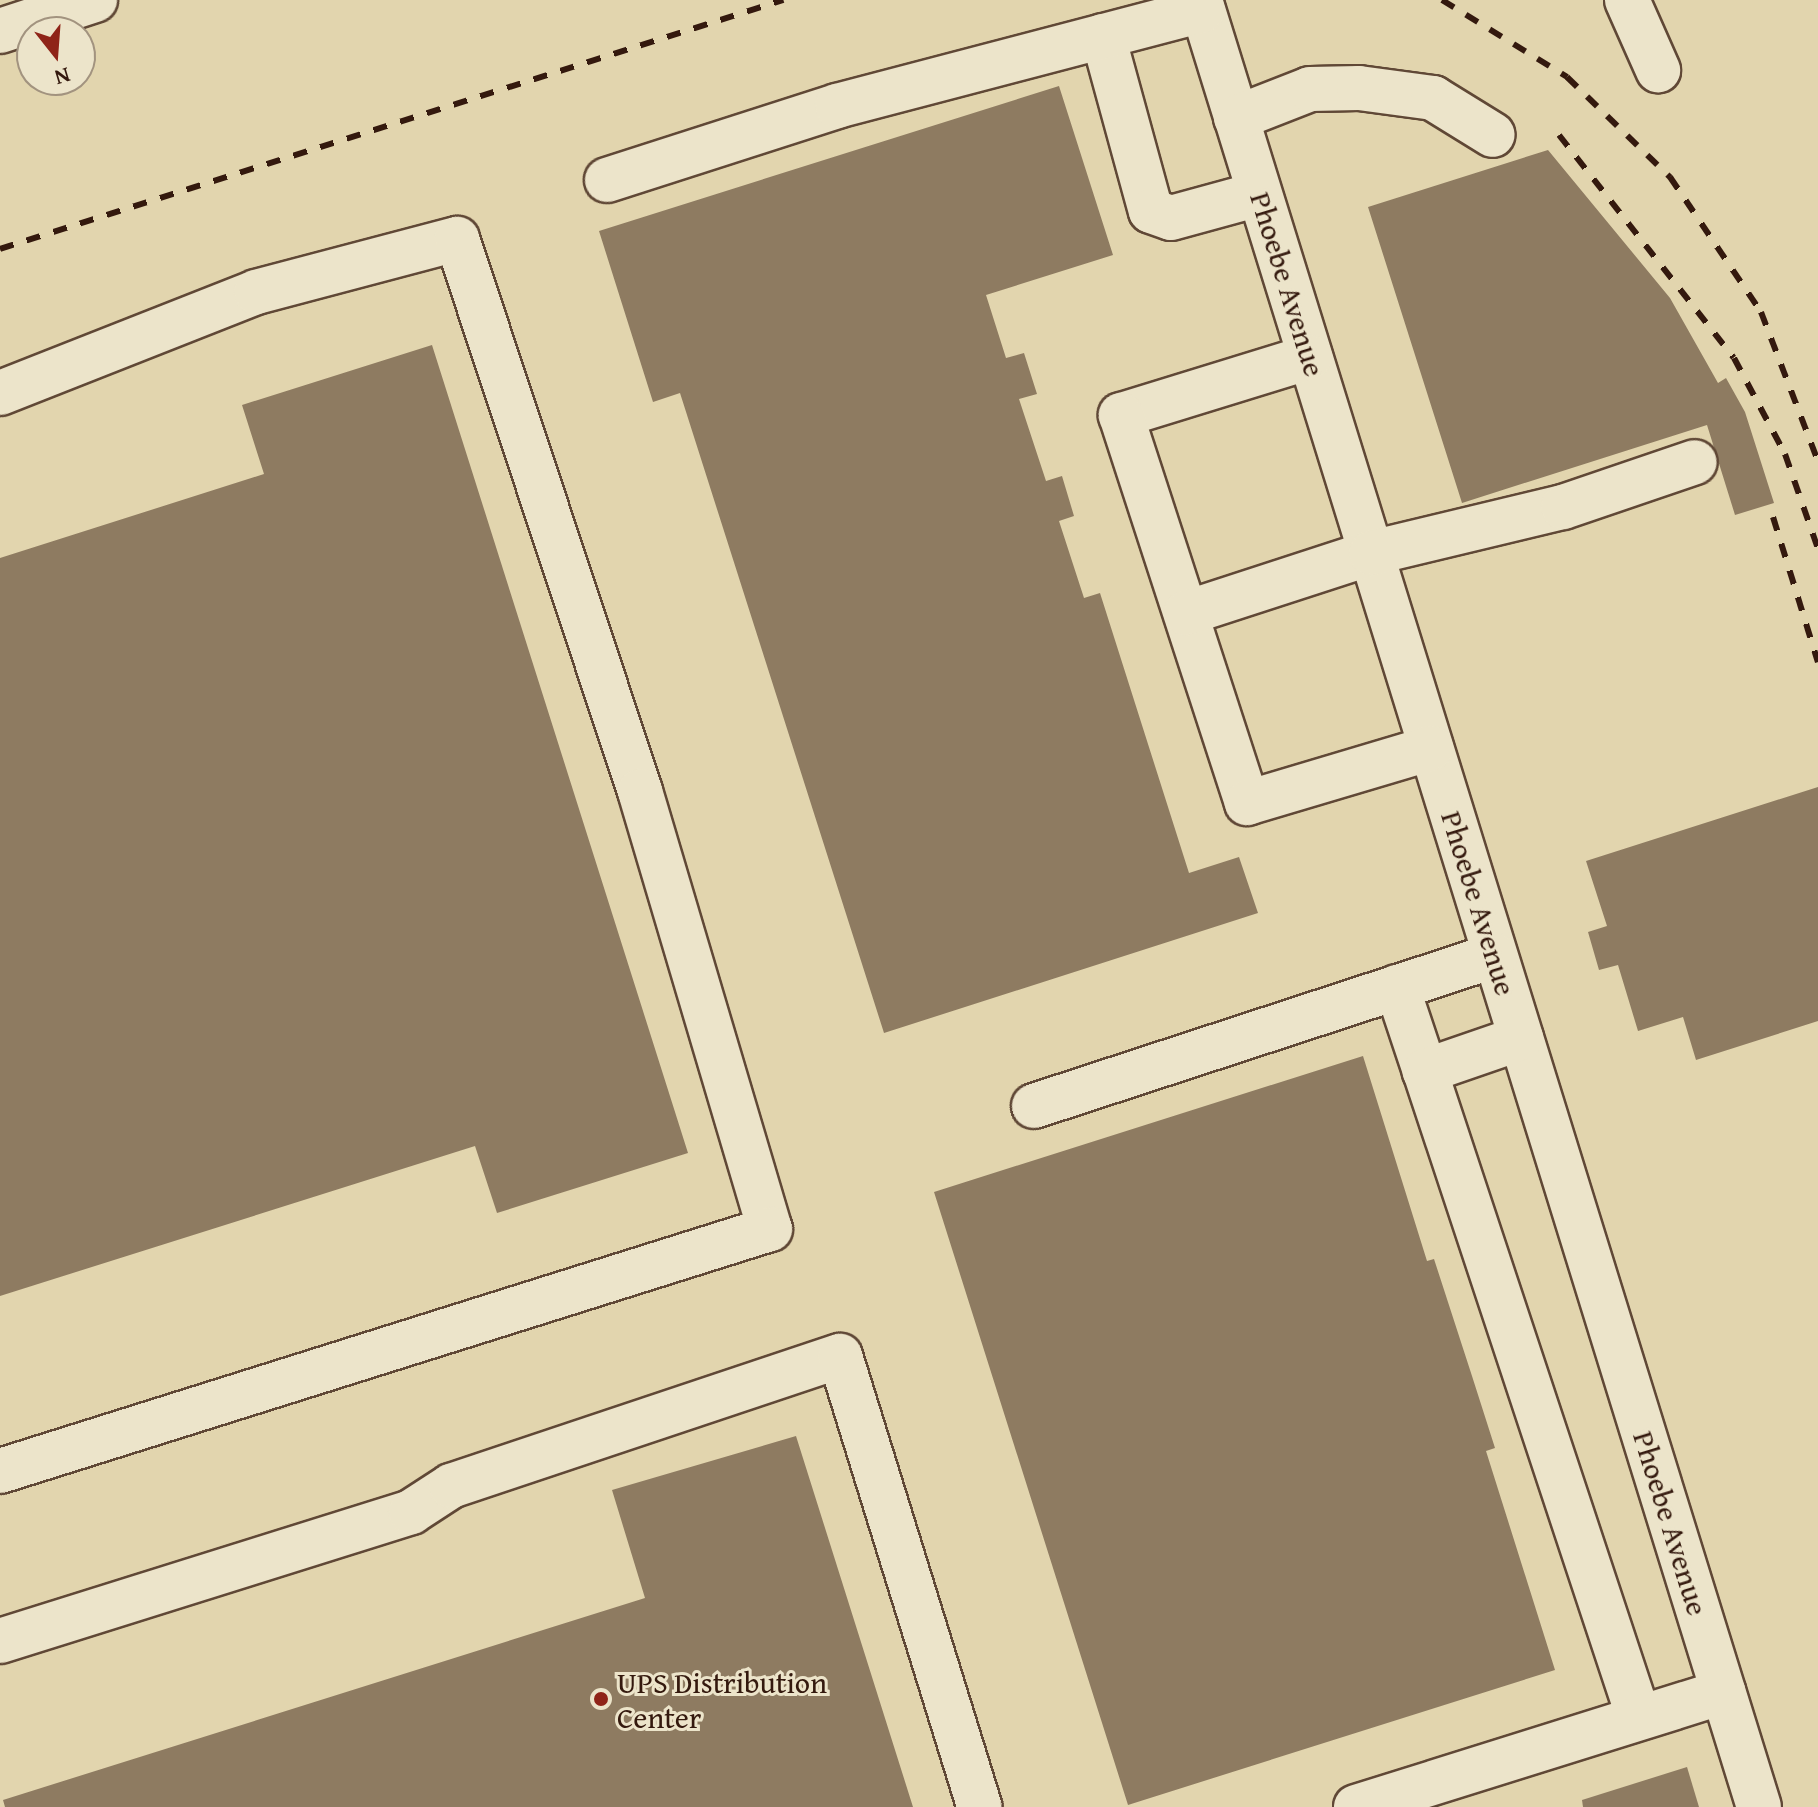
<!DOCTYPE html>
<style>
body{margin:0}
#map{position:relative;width:1818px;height:1807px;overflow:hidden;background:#e2d5ae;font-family:"Gentium Book Plus",serif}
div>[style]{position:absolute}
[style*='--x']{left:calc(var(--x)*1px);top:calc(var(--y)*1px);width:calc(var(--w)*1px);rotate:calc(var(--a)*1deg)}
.building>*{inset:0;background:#8e7b61}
.roads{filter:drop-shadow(2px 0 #604836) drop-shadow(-2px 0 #604836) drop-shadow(0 2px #604836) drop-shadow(0 -2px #604836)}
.minor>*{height:44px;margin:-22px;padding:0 22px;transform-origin:22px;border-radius:22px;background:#ece4ca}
.rail>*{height:6px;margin-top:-3px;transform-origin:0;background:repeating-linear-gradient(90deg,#34190e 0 14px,transparent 0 28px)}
.dots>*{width:22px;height:22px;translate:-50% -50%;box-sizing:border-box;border:4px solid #ece4ca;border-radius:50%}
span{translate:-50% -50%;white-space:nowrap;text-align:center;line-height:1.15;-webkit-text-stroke:6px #ece4ca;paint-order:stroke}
.street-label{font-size:30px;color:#34190e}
.poi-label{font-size:30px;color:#34190e}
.left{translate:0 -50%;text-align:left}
.north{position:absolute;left:16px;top:16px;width:80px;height:80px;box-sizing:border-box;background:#ece4ca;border:2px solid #a2937f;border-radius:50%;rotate:163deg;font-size:22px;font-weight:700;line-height:32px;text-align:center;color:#34190e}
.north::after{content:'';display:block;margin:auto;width:28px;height:36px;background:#8f2418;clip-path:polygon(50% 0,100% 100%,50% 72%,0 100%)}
</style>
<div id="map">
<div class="building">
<div style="clip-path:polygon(1059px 86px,1113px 255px,986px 295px,1006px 358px,1024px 353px,1037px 394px,1019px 399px,1046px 481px,1062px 476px,1074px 516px,1059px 521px,1084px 598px,1100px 593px,1189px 873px,1239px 857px,1258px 913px,884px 1033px,680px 393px,653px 402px,599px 231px)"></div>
<div style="clip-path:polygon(1548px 150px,1670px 298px,1718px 383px,1726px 378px,1745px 412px,1774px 503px,1735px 515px,1707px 425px,1462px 503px,1368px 207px)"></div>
<div style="clip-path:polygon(432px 345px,688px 1153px,497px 1213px,475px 1146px,0 1296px,0 558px,264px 474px,242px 405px)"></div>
<div style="clip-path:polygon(1818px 787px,1818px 1021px,1696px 1060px,1683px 1017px,1638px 1031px,1618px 965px,1599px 970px,1588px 932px,1607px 926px,1586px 861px)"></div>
<div style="clip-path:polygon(1363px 1056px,1427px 1261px,1434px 1259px,1472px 1376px,1495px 1448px,1486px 1451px,1555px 1670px,1128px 1805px,934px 1192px)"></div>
<div style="clip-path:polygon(796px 1436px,913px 1807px,5px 1807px,3px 1800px,645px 1598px,612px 1490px)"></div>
<div style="clip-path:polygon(1687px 1767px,1699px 1807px,1583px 1807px,1582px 1800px)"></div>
</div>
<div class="roads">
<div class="minor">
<div style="--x:1200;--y:0;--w:1891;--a:72.81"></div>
<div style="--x:1627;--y:0;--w:77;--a:66.1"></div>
<div style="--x:0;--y:31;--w:100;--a:-18.1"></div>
<div style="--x:1103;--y:36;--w:181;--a:74.7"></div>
<div style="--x:1151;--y:211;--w:21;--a:19"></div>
<div style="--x:1171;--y:218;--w:91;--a:-15.3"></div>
<div style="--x:1236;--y:118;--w:79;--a:-21.4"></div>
<div style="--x:1310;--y:89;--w:49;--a:-1.2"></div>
<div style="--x:1359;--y:88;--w:75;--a:7.7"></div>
<div style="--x:1433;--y:98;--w:70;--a:31.7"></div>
<div style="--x:607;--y:180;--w:242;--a:-17.8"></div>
<div style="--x:837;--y:106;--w:378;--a:-14.7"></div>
<div style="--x:1310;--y:357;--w:198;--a:162.9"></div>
<div style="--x:1121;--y:415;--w:408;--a:72"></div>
<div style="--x:1247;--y:803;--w:192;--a:-16.6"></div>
<div style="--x:0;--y:393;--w:275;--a:-21.5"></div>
<div style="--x:256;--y:292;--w:208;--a:-14.8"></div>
<div style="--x:457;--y:239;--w:582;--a:71.66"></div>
<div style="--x:640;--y:791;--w:457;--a:73.5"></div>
<div style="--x:770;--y:1229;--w:807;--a:162.55"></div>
<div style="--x:1186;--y:613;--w:194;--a:-18"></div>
<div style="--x:1371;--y:553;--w:197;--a:-13.5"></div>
<div style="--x:1563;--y:507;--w:139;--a:-18.8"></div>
<div style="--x:1397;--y:987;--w:89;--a:71.6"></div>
<div style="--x:1521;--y:1038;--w:102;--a:161"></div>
<div style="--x:1425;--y:1071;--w:681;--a:71.7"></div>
<div style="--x:1034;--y:1106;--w:485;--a:-18.1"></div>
<div style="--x:0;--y:1641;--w:431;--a:-17.4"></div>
<div style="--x:411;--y:1512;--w:48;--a:-33"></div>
<div style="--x:451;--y:1486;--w:410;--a:-18.5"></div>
<div style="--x:840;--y:1356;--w:472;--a:72.8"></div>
<div style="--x:1356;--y:1807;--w:385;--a:-17.4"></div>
</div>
</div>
<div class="rail">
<div style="--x:1442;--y:0;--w:147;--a:31.6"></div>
<div style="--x:1567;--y:77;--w:144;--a:44.2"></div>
<div style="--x:1670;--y:177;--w:163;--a:56"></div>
<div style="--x:1761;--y:312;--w:160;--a:69.1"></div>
<div style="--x:1559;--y:135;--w:283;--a:51.9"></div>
<div style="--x:1734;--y:358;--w:109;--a:62"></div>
<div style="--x:1785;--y:454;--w:101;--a:70.8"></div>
<div style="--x:0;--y:249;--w:822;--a:-17.64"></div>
<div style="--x:1773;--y:517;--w:152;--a:72.8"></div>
</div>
<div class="dots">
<div style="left:601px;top:1699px;background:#8f2418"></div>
</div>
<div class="street-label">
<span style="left:1288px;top:284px;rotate:73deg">Phoebe Avenue</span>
<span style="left:1479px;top:903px;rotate:73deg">Phoebe Avenue</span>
<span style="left:1671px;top:1523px;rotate:73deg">Phoebe Avenue</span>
</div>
<div class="poi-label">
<span class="left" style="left:617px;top:1699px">UPS Distribution<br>Center</span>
</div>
<div class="north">N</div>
</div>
